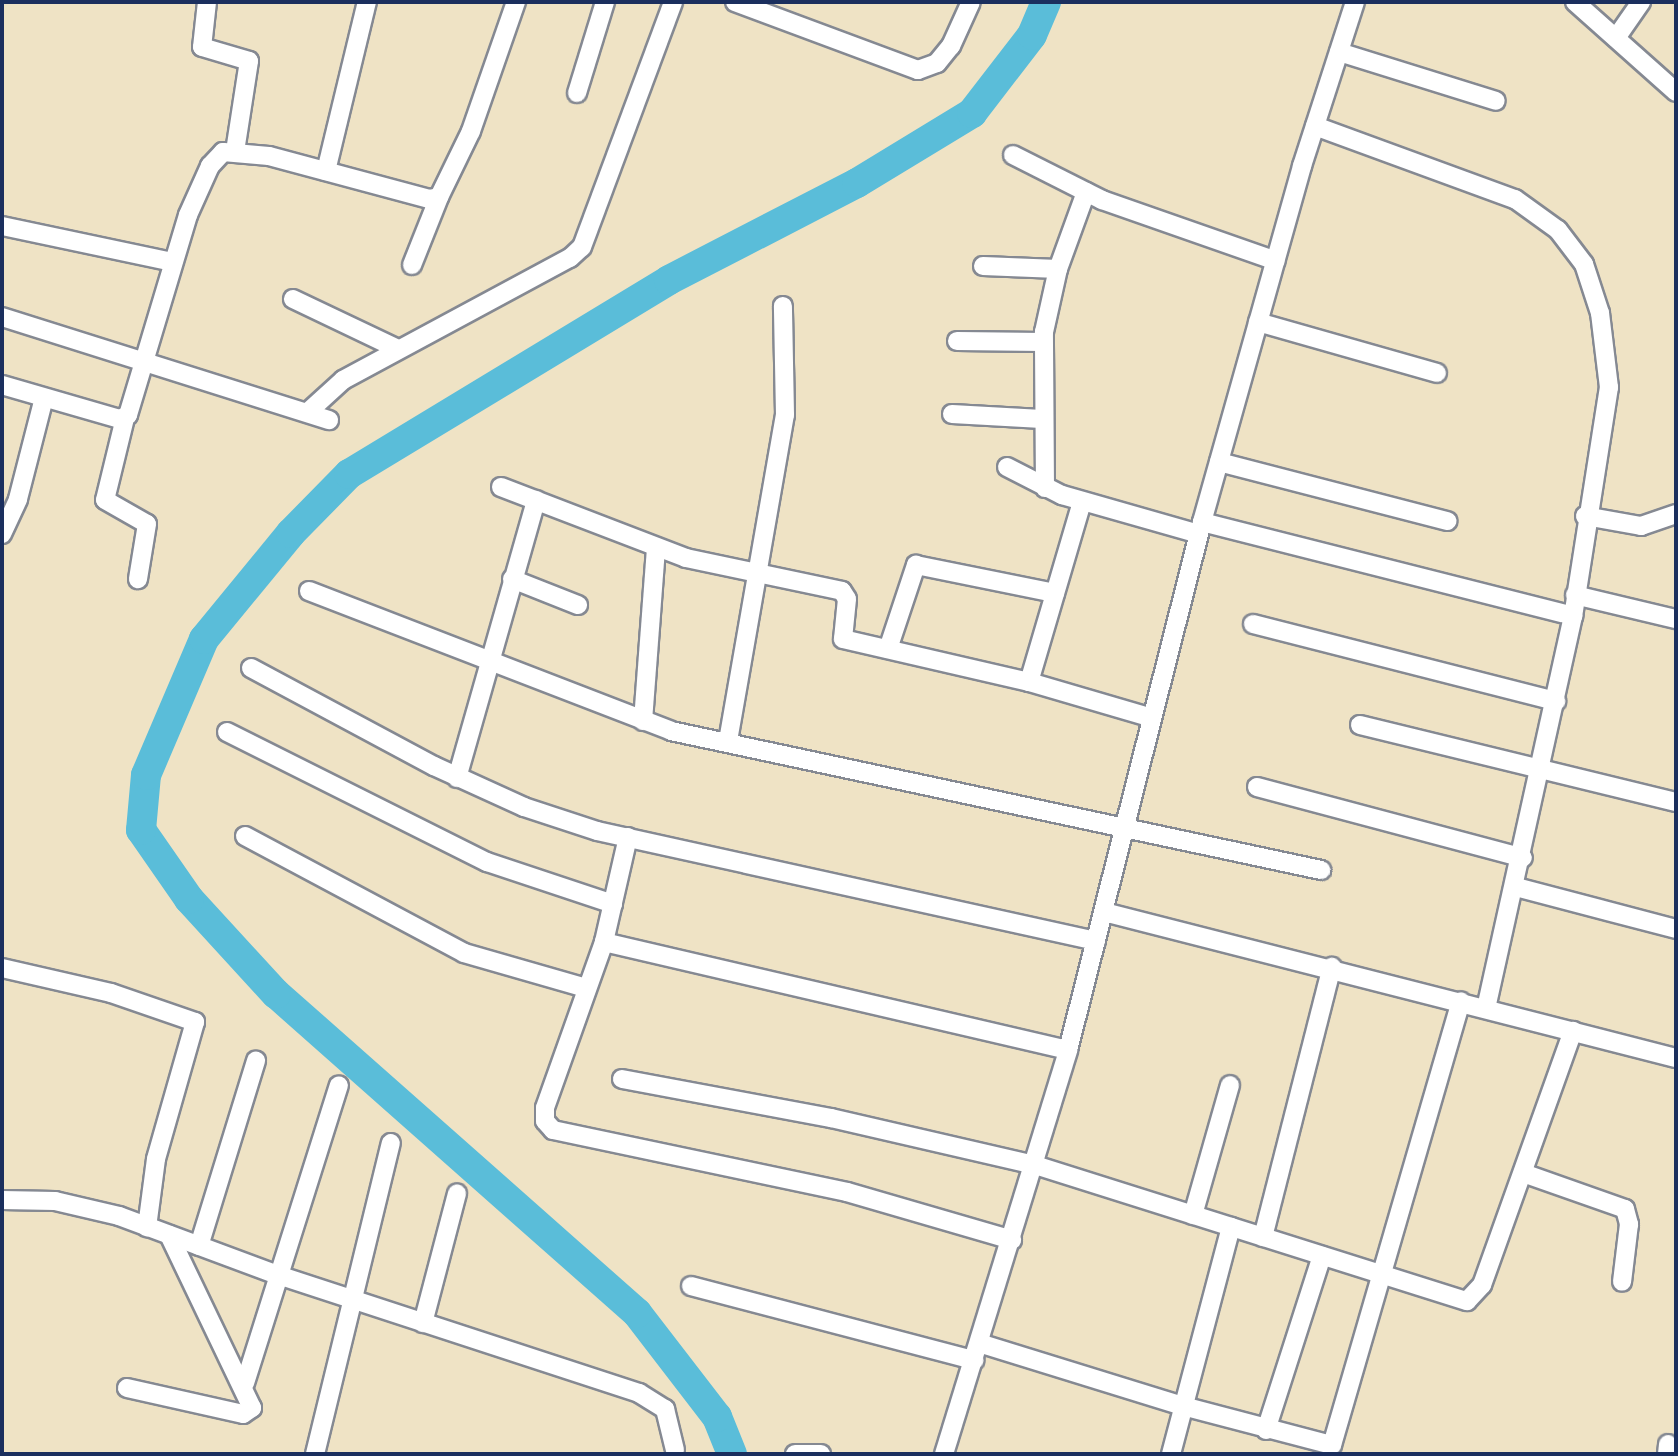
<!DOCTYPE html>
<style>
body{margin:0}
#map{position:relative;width:1678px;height:1456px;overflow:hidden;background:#efe3c5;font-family:"IM FELL Great Primer",serif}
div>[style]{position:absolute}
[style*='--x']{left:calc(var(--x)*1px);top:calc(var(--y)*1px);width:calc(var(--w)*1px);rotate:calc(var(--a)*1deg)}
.river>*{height:30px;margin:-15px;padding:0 15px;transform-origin:15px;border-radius:15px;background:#5abdd9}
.roads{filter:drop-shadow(2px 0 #858992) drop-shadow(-2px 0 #858992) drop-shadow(0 2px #858992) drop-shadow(0 -2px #858992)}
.minor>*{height:18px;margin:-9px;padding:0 9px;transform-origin:9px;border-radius:9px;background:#fff}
span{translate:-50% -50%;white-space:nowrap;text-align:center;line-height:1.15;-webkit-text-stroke:6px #fff;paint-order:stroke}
.frame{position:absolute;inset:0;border:4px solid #1b2f5e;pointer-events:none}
</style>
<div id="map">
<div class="river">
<div style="--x:732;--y:1454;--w:40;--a:-112"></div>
<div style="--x:717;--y:1417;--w:131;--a:-127.6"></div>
<div style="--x:637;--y:1313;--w:482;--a:-138.5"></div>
<div style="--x:276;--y:994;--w:129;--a:-132.5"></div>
<div style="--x:189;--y:899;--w:84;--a:-124.8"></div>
<div style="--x:141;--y:830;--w:55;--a:-84.8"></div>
<div style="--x:146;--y:775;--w:148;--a:-66.9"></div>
<div style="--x:204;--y:639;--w:137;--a:-50.6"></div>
<div style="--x:291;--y:533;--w:83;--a:-45.5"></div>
<div style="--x:349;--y:474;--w:374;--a:-31.2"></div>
<div style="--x:669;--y:280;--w:212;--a:-27.3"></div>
<div style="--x:857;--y:183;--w:135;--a:-31.3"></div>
<div style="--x:972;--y:113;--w:98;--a:-52.4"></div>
<div style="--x:1032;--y:35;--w:36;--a:-67"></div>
</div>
<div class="roads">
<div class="minor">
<div style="--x:207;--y:2;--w:45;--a:96.3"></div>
<div style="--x:202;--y:47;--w:49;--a:16.6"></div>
<div style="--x:249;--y:61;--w:91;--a:98.8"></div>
<div style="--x:735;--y:2;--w:195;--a:20.4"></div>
<div style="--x:918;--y:70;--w:20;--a:-20"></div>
<div style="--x:937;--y:63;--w:22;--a:-51"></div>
<div style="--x:951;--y:46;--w:48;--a:-65.6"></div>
<div style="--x:1575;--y:2;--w:135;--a:41.7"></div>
<div style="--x:1616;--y:38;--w:44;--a:-55.2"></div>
<div style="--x:1339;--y:52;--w:164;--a:17.3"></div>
<div style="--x:577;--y:93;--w:95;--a:-72.9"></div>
<div style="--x:1315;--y:126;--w:213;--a:20.1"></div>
<div style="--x:1515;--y:199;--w:53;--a:35.8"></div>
<div style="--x:1558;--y:230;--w:43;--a:52.6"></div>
<div style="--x:1584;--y:264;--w:52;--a:71.9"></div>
<div style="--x:1600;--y:313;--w:75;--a:83.1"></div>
<div style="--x:1609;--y:387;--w:232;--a:98.9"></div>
<div style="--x:1573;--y:616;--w:401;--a:102.5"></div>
<div style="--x:1013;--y:155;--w:100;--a:26.8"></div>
<div style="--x:1102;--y:200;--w:184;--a:19.3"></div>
<div style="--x:326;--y:171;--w:174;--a:-76.4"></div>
<div style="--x:2;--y:226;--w:175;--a:11.9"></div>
<div style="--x:412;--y:265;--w:73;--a:-68.3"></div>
<div style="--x:983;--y:266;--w:75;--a:2.3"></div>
<div style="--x:293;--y:299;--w:116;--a:25.5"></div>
<div style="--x:2;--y:317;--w:343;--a:17.5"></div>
<div style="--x:1258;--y:322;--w:186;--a:15.9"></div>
<div style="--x:957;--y:341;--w:86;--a:0.7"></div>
<div style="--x:2;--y:385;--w:123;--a:16.1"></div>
<div style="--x:120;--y:419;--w:9;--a:-27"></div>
<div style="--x:128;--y:415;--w:209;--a:-73.3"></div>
<div style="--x:188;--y:215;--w:54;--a:-65.8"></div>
<div style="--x:210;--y:166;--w:19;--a:-47"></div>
<div style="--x:223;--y:152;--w:46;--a:5"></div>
<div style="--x:269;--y:156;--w:166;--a:15"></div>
<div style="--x:429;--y:199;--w:10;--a:-11"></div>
<div style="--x:439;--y:197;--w:73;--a:-64.1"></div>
<div style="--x:471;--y:131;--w:137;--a:-70.8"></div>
<div style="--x:308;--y:412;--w:47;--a:-42.4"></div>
<div style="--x:343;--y:380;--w:258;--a:-28.3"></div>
<div style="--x:570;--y:258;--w:16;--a:-43"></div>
<div style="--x:582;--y:247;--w:261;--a:-69.6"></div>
<div style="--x:952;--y:414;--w:90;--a:3.2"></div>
<div style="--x:125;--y:418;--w:84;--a:103.7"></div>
<div style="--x:105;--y:500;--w:48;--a:29.7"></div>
<div style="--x:147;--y:524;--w:56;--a:99.3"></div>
<div style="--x:1219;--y:462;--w:236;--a:14.5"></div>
<div style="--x:1007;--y:467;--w:62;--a:27"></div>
<div style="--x:1062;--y:495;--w:142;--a:15.9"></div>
<div style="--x:501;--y:487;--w:198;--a:21"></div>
<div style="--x:686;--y:558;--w:159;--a:11.9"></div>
<div style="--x:842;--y:591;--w:9;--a:58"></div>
<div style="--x:847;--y:599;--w:40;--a:95.7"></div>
<div style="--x:843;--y:639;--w:191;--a:13"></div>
<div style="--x:1029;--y:682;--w:128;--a:16.3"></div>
<div style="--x:1045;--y:488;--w:156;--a:-90.4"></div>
<div style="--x:1044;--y:332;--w:65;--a:-77.5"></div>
<div style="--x:1058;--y:269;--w:82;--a:-70"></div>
<div style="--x:1585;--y:516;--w:57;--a:10.1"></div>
<div style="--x:1641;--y:526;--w:37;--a:-19"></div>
<div style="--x:1202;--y:522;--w:383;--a:14.2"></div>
<div style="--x:2;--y:534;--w:38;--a:-65"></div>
<div style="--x:18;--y:499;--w:104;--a:-75.6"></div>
<div style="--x:512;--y:579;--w:71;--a:21.5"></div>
<div style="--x:309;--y:591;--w:388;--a:21.1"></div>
<div style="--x:671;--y:731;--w:665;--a:12.07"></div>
<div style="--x:1575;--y:595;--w:104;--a:13.4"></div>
<div style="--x:1253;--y:624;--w:313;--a:14.3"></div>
<div style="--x:888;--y:649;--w:89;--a:-71.6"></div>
<div style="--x:916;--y:565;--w:142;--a:11.4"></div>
<div style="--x:251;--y:668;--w:208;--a:28.2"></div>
<div style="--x:434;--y:766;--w:99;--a:24.5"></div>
<div style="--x:524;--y:807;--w:77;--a:18.2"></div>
<div style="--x:597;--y:831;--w:511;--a:12.43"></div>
<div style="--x:1029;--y:682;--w:188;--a:-73.6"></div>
<div style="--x:643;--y:721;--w:174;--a:-85.7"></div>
<div style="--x:1360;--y:725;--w:325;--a:13.7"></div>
<div style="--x:227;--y:732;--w:291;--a:26.6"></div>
<div style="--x:487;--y:862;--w:133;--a:18.4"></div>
<div style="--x:728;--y:741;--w:331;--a:-80.1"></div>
<div style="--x:785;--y:415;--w:109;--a:-91.1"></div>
<div style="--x:457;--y:778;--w:289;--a:-74.1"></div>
<div style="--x:1257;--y:787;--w:275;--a:14.9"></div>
<div style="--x:245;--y:836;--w:248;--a:28.1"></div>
<div style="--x:464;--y:953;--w:127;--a:16"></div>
<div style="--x:628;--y:837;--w:108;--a:102.9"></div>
<div style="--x:604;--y:942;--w:176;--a:109.6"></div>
<div style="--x:545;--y:1108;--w:13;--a:90"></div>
<div style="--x:545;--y:1121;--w:12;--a:48"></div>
<div style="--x:553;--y:1130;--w:300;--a:11.9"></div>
<div style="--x:847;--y:1192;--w:172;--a:16.2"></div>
<div style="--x:1516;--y:887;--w:165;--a:14.7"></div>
<div style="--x:1104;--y:912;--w:590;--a:14.32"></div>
<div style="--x:604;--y:942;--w:476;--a:13.1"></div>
<div style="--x:2;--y:968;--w:112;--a:12.9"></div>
<div style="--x:111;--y:993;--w:89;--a:19"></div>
<div style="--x:195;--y:1022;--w:142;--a:105.9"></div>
<div style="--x:156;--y:1159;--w:69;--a:97.5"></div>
<div style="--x:622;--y:1079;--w:213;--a:10.6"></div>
<div style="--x:831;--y:1118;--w:209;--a:13"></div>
<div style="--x:1035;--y:1165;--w:453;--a:17.5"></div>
<div style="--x:1467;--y:1301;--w:22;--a:-47"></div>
<div style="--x:1482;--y:1285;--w:270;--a:-70.3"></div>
<div style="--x:1523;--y:1173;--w:108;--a:19.4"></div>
<div style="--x:1625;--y:1209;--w:16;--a:75"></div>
<div style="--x:1629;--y:1224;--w:58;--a:96.9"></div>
<div style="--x:2;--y:1200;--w:53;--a:1.1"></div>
<div style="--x:55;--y:1201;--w:66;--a:13.2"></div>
<div style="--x:119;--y:1216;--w:170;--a:20.4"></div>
<div style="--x:278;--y:1275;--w:380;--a:18.1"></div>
<div style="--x:639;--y:1393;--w:31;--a:32"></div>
<div style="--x:665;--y:1409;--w:42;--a:76.3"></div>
<div style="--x:1193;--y:1215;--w:135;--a:-74.1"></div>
<div style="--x:1263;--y:1237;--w:279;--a:-75.7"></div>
<div style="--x:199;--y:1246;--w:194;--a:-72.9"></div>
<div style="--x:691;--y:1286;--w:293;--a:14.7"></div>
<div style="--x:423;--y:1323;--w:134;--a:-75.3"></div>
<div style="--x:979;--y:1343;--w:214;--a:17.2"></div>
<div style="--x:1183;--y:1406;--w:154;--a:14.7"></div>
<div style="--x:1332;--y:1445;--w:462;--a:-73.8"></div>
<div style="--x:245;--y:1383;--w:312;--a:-72.5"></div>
<div style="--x:127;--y:1388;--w:119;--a:12.6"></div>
<div style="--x:243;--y:1414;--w:11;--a:-34"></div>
<div style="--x:252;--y:1408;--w:192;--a:-115.6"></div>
<div style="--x:1266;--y:1430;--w:183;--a:-72.2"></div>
<div style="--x:315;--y:1454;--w:320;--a:-76.3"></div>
<div style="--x:795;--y:1454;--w:26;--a:0"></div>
<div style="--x:944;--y:1454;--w:423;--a:-72.9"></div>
<div style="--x:1068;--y:1050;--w:545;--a:-75.76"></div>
<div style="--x:1202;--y:522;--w:370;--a:-74.3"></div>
<div style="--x:1302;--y:166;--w:172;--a:-72.1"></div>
<div style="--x:1171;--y:1454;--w:235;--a:-75.2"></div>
<div style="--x:1667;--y:1454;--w:10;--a:-84"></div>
</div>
</div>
<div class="frame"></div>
</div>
